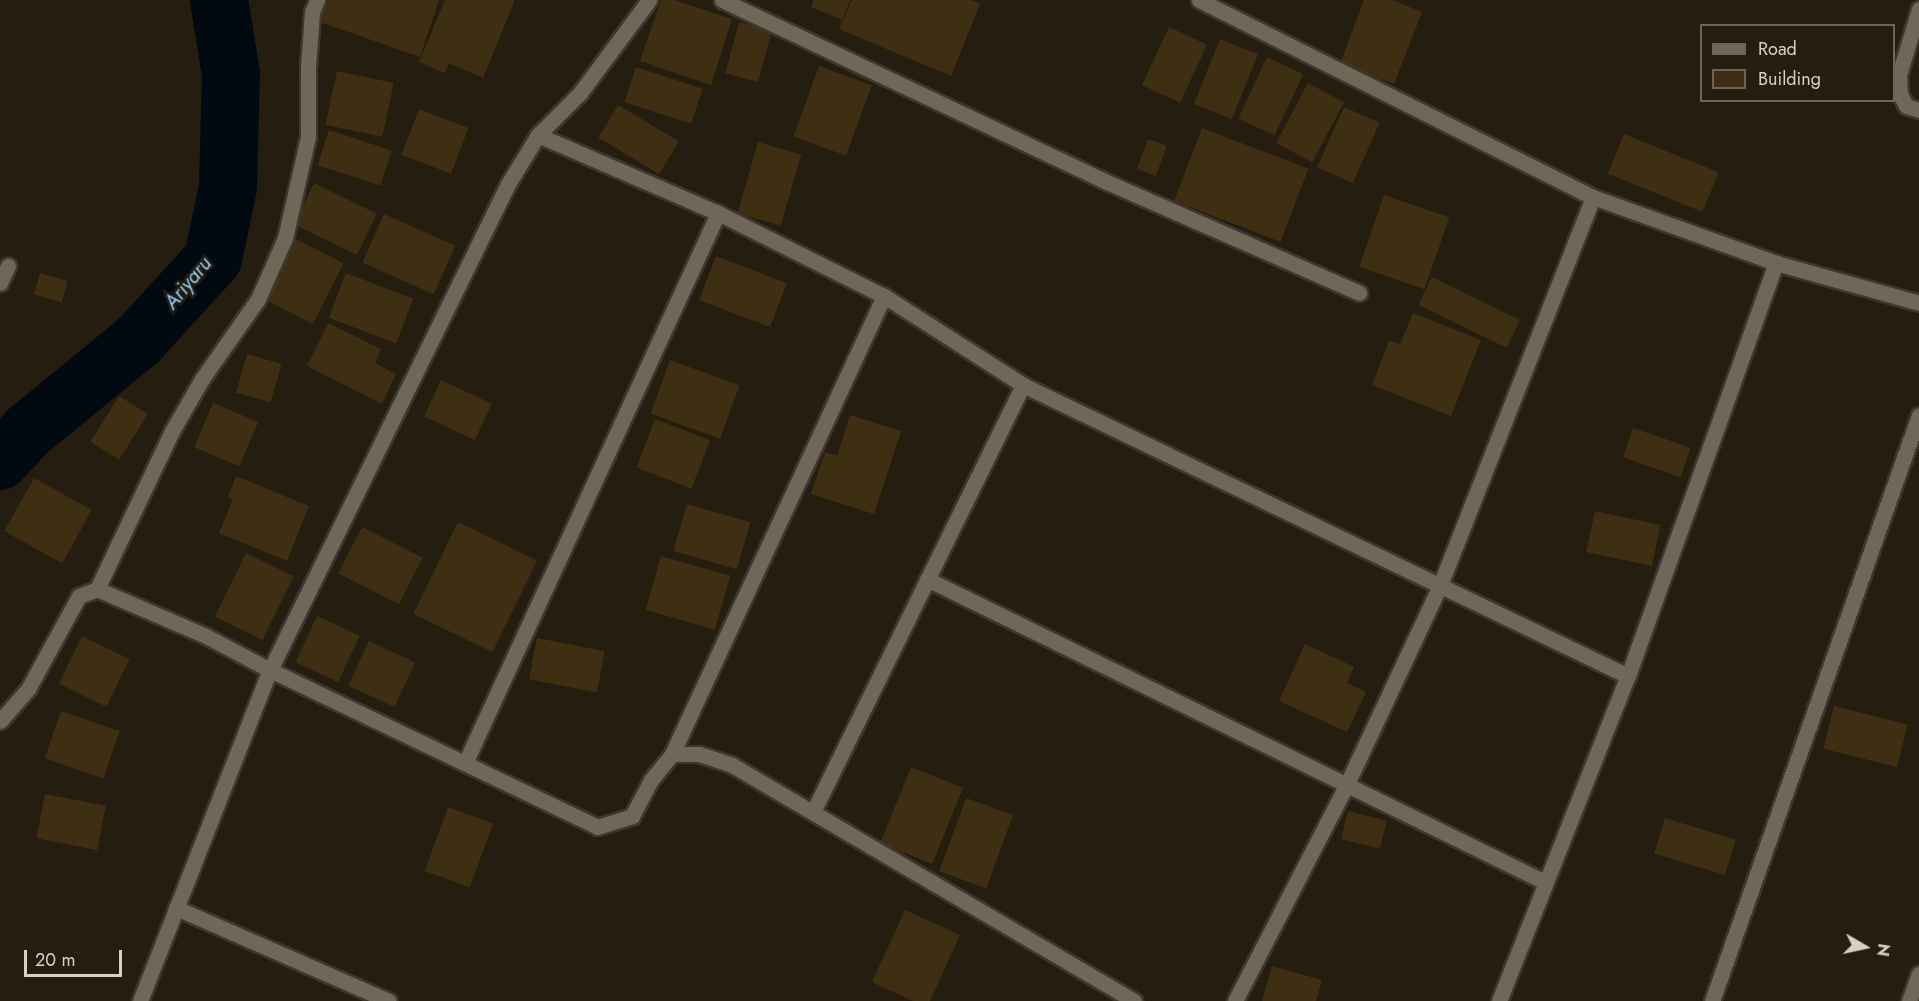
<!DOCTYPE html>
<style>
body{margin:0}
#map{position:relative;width:1919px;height:1001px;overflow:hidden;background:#251d10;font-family:Jost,sans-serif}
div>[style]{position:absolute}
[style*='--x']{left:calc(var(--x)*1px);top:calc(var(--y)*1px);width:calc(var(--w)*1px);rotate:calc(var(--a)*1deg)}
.river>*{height:58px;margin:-29px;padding:0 29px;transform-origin:29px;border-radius:29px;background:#010a11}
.building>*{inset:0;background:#3f2f12;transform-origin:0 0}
.roads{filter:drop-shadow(2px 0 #3e3731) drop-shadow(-2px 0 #3e3731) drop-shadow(0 2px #3e3731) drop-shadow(0 -2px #3e3731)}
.service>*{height:15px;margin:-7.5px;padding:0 7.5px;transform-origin:7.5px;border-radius:7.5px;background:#706758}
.minor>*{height:15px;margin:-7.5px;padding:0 7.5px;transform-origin:7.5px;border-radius:7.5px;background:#706758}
span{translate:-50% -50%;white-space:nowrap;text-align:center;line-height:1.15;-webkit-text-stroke:5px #251d10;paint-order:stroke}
.water-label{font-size:20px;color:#8ccffa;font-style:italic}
.legend{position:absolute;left:1700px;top:24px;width:195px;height:78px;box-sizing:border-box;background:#251d10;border:2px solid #6b655a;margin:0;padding:8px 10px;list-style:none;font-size:18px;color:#d5d0c8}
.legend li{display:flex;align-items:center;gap:12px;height:30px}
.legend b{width:30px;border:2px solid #6b655a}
.north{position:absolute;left:1835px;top:917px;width:60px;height:60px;-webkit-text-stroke:4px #251d10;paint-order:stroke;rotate:99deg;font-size:16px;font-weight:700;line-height:24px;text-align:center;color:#d5d0c8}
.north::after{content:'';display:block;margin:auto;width:21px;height:27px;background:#d5d0c8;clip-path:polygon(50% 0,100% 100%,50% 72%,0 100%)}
.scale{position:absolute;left:24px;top:950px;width:98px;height:27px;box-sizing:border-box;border:3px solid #d5d0c8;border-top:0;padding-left:8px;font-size:18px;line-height:21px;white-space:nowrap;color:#d5d0c8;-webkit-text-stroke:4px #251d10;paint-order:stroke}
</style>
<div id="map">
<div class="river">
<div style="--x:0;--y:461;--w:41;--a:-47"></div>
<div style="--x:28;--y:431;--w:142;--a:-39.3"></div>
<div style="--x:138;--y:341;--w:111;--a:-47.6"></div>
<div style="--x:213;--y:259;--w:74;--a:-78.2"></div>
<div style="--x:228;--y:187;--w:113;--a:-88.5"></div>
<div style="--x:231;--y:74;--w:75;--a:-99.2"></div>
</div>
<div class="building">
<div style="clip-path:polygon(324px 0,439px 0,420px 57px,317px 21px)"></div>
<div style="clip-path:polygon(445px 0,515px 0,483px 78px,449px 63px,444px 73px,419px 62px)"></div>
<div style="clip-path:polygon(661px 0,674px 0,732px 19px,711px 85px,640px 61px)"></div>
<div style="clip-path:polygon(814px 0,850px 0,842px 20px,811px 7px)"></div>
<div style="clip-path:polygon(852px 0,971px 0,980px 4px,951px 76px,839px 29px)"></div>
<div style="clip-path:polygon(1364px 0,1392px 0,1422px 12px,1394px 84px,1340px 64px)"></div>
<div style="left:739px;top:22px;width:34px;height:53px;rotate:15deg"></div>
<div style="left:1169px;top:27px;width:42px;height:64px;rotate:25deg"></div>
<div style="left:1220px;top:39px;width:41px;height:70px;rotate:22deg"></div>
<div style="left:1267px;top:57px;width:40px;height:68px;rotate:25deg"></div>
<div style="left:819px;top:66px;width:56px;height:75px;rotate:20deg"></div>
<div style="left:636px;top:67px;width:70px;height:37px;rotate:18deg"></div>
<div style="left:337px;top:71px;width:58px;height:55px;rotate:12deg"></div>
<div style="left:1308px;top:83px;width:41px;height:68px;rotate:28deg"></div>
<div style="left:618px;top:105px;width:71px;height:38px;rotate:31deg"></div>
<div style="left:1344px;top:107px;width:39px;height:66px;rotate:24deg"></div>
<div style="left:419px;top:109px;width:53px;height:49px;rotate:21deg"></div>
<div style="left:1202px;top:128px;width:114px;height:78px;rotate:21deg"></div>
<div style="left:329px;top:130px;width:66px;height:37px;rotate:18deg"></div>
<div style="left:1624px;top:134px;width:102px;height:43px;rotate:22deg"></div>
<div style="left:1148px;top:139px;width:20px;height:32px;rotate:20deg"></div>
<div style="left:758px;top:142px;width:45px;height:74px;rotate:16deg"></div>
<div style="left:314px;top:183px;width:70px;height:46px;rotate:26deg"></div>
<div style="left:1384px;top:195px;width:69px;height:76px;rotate:19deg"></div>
<div style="left:384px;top:214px;width:78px;height:53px;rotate:24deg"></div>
<div style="left:292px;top:237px;width:58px;height:68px;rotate:27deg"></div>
<div style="left:716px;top:256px;width:76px;height:47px;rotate:21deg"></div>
<div style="left:40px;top:273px;width:29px;height:22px;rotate:16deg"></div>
<div style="left:346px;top:273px;width:72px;height:48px;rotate:21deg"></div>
<div style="left:1432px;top:277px;width:98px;height:31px;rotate:26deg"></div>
<div style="clip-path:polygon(1413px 313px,1481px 340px,1451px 416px,1372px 385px,1389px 341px,1400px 344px)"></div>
<div style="clip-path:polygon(328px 323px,381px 349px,375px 363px,396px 374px,382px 404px,307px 366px)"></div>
<div style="left:247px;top:354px;width:36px;height:40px;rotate:16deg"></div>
<div style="left:670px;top:360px;width:74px;height:57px;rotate:20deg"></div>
<div style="left:441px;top:380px;width:56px;height:40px;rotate:25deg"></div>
<div style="left:119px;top:396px;width:34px;height:54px;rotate:32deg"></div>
<div style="left:213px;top:403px;width:49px;height:48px;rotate:23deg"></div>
<div style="clip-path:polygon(850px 415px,901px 431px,874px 514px,811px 494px,825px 452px,837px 456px)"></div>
<div style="left:655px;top:419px;width:59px;height:52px;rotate:21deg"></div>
<div style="left:1633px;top:428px;width:61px;height:31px;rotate:19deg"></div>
<div style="clip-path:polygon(236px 476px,309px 506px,287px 561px,219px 533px,233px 499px,228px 497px)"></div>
<div style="left:34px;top:478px;width:66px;height:61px;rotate:29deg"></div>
<div style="left:687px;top:504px;width:66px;height:49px;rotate:16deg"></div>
<div style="left:1595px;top:511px;width:67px;height:42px;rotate:12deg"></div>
<div style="left:458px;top:522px;width:88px;height:102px;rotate:26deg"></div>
<div style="left:362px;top:527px;width:68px;height:52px;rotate:27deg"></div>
<div style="left:246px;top:553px;width:53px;height:71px;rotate:26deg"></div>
<div style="left:661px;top:556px;width:72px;height:56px;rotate:16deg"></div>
<div style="left:317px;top:616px;width:47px;height:51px;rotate:25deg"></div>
<div style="left:82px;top:636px;width:53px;height:53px;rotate:26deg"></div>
<div style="left:537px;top:638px;width:69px;height:42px;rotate:11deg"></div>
<div style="left:369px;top:641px;width:51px;height:49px;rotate:25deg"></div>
<div style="clip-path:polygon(1305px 644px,1354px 667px,1347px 683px,1366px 692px,1347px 732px,1279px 701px)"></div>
<div style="left:1834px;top:706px;width:76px;height:44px;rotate:14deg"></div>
<div style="left:61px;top:711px;width:62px;height:50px;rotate:19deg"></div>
<div style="left:911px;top:767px;width:56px;height:82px;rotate:22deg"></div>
<div style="left:45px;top:794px;width:62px;height:45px;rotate:11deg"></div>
<div style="left:966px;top:798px;width:50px;height:78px;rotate:20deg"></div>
<div style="left:448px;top:807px;width:48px;height:68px;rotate:20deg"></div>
<div style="left:1348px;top:811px;width:40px;height:29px;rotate:14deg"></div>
<div style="left:1665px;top:818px;width:74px;height:37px;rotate:17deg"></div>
<div style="clip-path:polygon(905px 910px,960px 935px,930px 1001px,913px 1001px,872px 982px)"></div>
<div style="clip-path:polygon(1272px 966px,1322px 980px,1316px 1001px,1262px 1001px)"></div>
</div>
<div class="roads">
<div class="service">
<div style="--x:0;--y:283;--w:19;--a:-65"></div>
<div style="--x:1909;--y:1001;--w:29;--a:-70"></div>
</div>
<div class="minor">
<div style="--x:722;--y:0;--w:420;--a:25.3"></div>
<div style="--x:1102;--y:180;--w:281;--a:23.7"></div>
<div style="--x:1199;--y:0;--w:441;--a:26.6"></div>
<div style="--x:1593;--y:197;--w:195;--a:19.8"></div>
<div style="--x:1776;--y:263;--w:148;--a:15.6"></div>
<div style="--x:1919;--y:9;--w:69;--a:106.9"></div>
<div style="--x:1899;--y:75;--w:19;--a:87"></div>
<div style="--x:1900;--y:94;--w:13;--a:63"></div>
<div style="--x:1906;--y:106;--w:14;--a:17"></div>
<div style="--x:538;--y:135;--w:196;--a:23.4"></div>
<div style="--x:718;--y:213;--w:186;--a:26.6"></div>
<div style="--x:884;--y:296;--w:165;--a:32.6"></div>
<div style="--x:1023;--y:385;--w:476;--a:116.2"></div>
<div style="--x:1023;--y:385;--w:671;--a:25.69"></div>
<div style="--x:927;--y:579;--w:688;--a:26.12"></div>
<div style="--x:97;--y:589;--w:175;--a:-64.6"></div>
<div style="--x:172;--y:431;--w:60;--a:-60"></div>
<div style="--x:202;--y:379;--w:98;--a:-55"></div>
<div style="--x:258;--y:299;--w:67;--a:-66.1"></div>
<div style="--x:285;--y:238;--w:104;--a:-77.2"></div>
<div style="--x:308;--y:137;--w:70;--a:-90"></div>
<div style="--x:308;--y:67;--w:55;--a:-85.8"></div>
<div style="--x:312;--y:12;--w:13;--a:-67"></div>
<div style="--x:0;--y:721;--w:43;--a:-48.8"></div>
<div style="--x:28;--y:689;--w:106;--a:-61.3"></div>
<div style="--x:79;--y:596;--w:19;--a:-21"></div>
<div style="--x:97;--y:589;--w:119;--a:23.3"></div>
<div style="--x:206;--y:636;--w:72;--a:28"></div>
<div style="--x:270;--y:670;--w:541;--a:-63.91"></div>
<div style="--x:508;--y:184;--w:57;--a:-58.5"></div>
<div style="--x:538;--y:135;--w:59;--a:-45"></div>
<div style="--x:580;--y:93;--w:116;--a:-53.4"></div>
<div style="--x:672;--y:754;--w:505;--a:-65.16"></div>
<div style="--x:466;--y:761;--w:603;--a:-65.3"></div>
<div style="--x:176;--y:908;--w:232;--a:23.6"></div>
<div style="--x:140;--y:1001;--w:356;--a:-68.6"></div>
<div style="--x:270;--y:670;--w:363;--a:25.6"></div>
<div style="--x:597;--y:827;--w:37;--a:-17"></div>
<div style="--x:632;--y:816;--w:41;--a:-62.2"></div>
<div style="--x:651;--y:780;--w:33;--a:-51"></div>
<div style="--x:672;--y:754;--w:27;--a:0"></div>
<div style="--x:699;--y:754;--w:35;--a:18"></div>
<div style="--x:732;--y:765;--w:466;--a:30.4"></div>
<div style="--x:1235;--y:1001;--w:244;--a:-62.7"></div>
<div style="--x:1347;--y:784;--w:217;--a:-64.9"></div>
<div style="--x:1439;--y:588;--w:420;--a:-68.5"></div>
<div style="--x:1499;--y:1001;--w:350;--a:-68.4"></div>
<div style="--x:1628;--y:676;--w:439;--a:-70.3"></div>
<div style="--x:1712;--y:1001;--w:621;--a:-70.54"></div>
</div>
</div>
<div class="water-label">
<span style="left:188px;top:283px;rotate:-50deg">Ariyaru</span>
</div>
<ul class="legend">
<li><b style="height:8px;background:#706758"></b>Road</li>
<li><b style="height:16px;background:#3f2f12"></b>Building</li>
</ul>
<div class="north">N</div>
<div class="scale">20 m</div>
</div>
